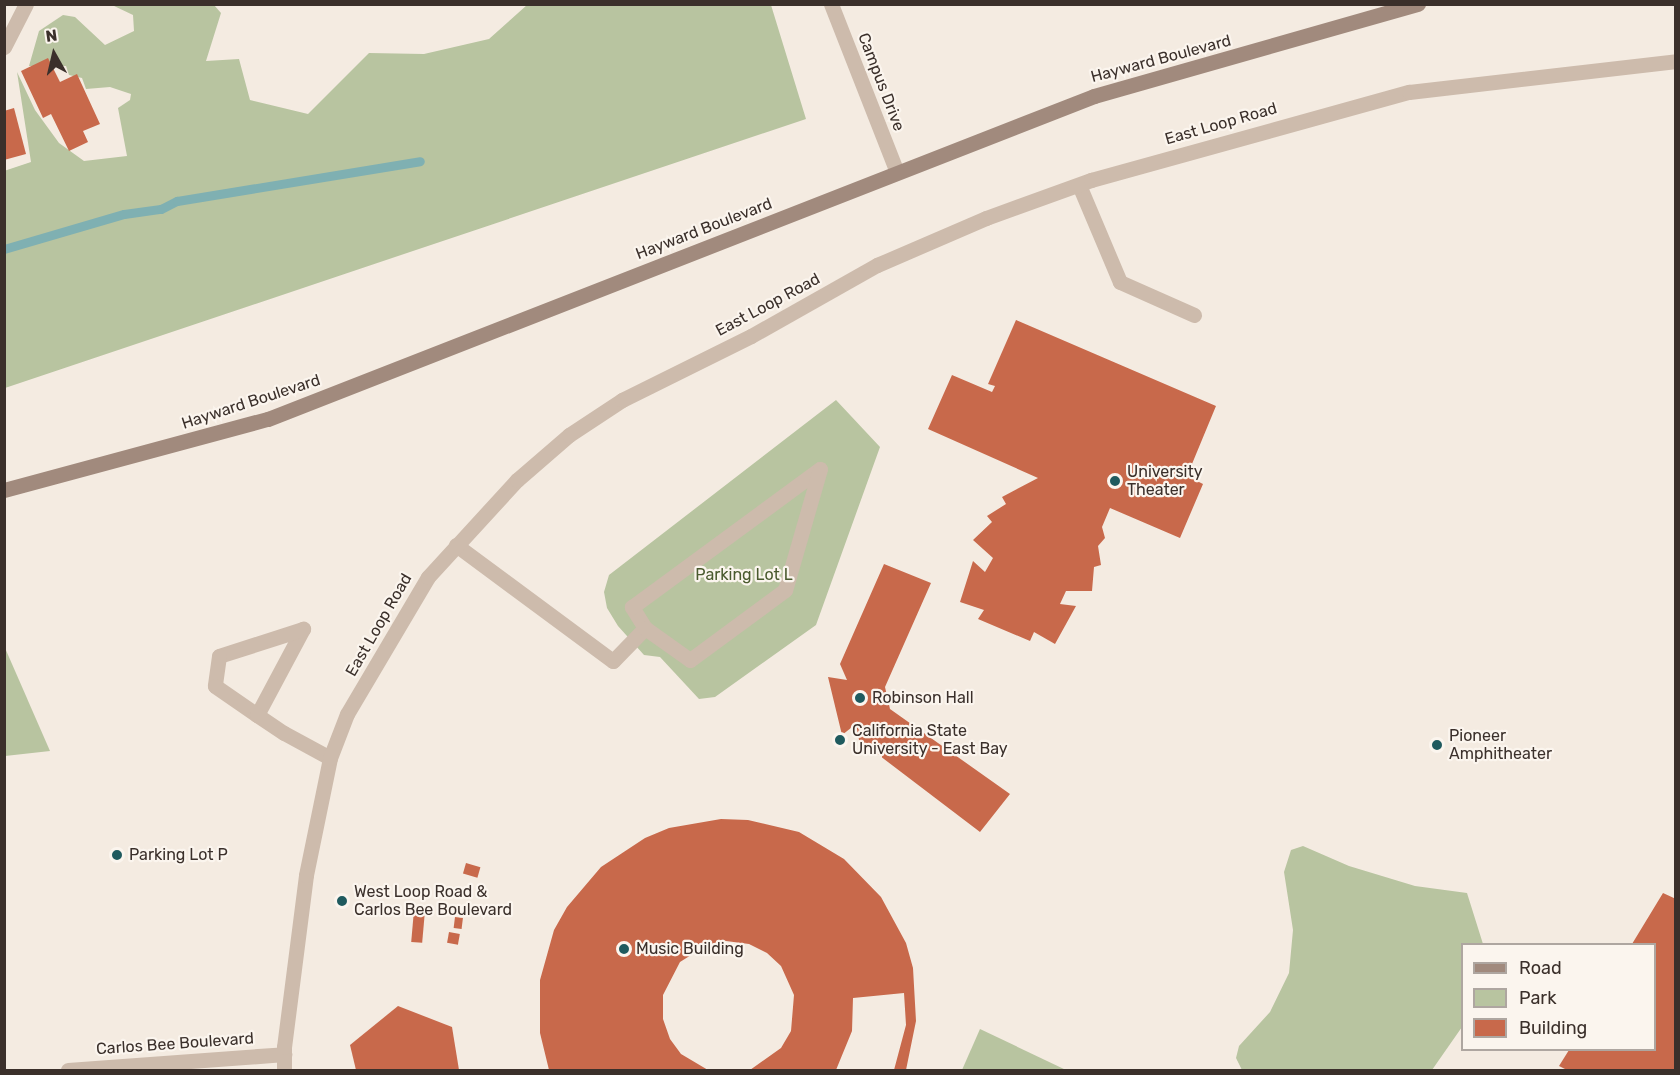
<!DOCTYPE html>
<style>
body{margin:0}
#map{position:relative;width:1680px;height:1075px;overflow:hidden;background:#f4ebe1;font-family:Rubik,sans-serif}
div>[style]{position:absolute}
[style*='--x']{left:calc(var(--x)*1px);top:calc(var(--y)*1px);width:calc(var(--w)*1px);rotate:calc(var(--a)*1deg)}
.green>*{inset:0;background:#b8c4a0}
.stream>*{height:9px;margin:-4.5px;padding:0 4.5px;transform-origin:4.5px;border-radius:4.5px;background:#7fb0b2}
.building>*{inset:0;background:#c8694b;transform-origin:0 0}
.service>*{height:15px;margin:-7.5px;padding:0 7.5px;transform-origin:7.5px;border-radius:7.5px;background:#cdbbac}
.minor>*{height:15px;margin:-7.5px;padding:0 7.5px;transform-origin:7.5px;border-radius:7.5px;background:#cdbbac}
.tertiary>*{height:15px;margin:-7.5px;padding:0 7.5px;transform-origin:7.5px;border-radius:7.5px;background:#cdbbac}
.secondary>*{height:15px;margin:-7.5px;padding:0 7.5px;transform-origin:7.5px;border-radius:7.5px;background:#a18a7d}
.dots>*{width:16px;height:16px;translate:-50% -50%;box-sizing:border-box;border:3px solid #fbf5ee;border-radius:50%}
span{translate:-50% -50%;white-space:nowrap;text-align:center;line-height:1.15;-webkit-text-stroke:4.5px #fbf5ee;paint-order:stroke}
.street-label{font-size:16px;color:#3b302b}
.poi-label{font-size:16px;color:#3b302b}
.left{translate:0 -50%;text-align:left}
.park-label{font-size:16px;color:#4a5a2e}
.frame{position:absolute;inset:0;border:6px solid #3b302b;pointer-events:none}
.legend{position:absolute;left:1461px;top:943px;width:195px;height:108px;box-sizing:border-box;background:#fbf5ee;border:2px solid #aea6a0;margin:0;padding:8px 10px;list-style:none;font-size:18px;color:#3b302b}
.legend li{display:flex;align-items:center;gap:12px;height:30px}
.legend b{width:30px;border:2px solid #aea6a0}
.north{position:absolute;left:24px;top:24px;width:60px;height:60px;-webkit-text-stroke:4px #fbf5ee;paint-order:stroke;rotate:352deg;font-size:16px;font-weight:700;line-height:24px;text-align:center;color:#3b302b}
.north::after{content:'';display:block;margin:auto;width:21px;height:27px;background:#3b302b;clip-path:polygon(50% 0,100% 100%,50% 72%,0 100%)}
</style>
<div id="map">
<div class="green">
<div style="clip-path:polygon(112px 5px,214px 5px,221px 13px,206px 61px,239px 59px,250px 100px,308px 114px,369px 53px,424px 54px,489px 39px,527px 5px,771px 5px,806px 119px,5px 388px,4px 171px,31px 162px,17px 72px,35px 110px,59px 143px,84px 161px,127px 156px,118px 108px,130px 100px,131px 94px,110px 87px,86px 89px,82px 78px,69px 75px,66px 66px,29px 66px,39px 31px,63px 15px,75px 17px,105px 45px,134px 31px,133px 15px)"></div>
<div style="clip-path:polygon(836px 400px,880px 447px,816px 625px,715px 697px,699px 699px,660px 657px,644px 655px,618px 626px,607px 608px,604px 592px,609px 575px)"></div>
<div style="clip-path:polygon(4px 648px,5px 648px,50px 751px,5px 756px)"></div>
<div style="clip-path:polygon(1303px 846px,1349px 866px,1415px 886px,1467px 893px,1483px 944px,1462px 944px,1462px 1027px,1432px 1070px,1242px 1070px,1236px 1058px,1239px 1046px,1270px 1012px,1289px 973px,1293px 930px,1284px 872px,1291px 850px)"></div>
<div style="clip-path:polygon(980px 1029px,1066px 1070px,962px 1070px)"></div>
</div>
<div class="stream">
<div style="--x:4;--y:249;--w:125;--a:-16.3"></div>
<div style="--x:124;--y:214;--w:37;--a:-8"></div>
<div style="--x:161;--y:209;--w:18;--a:-27"></div>
<div style="--x:177;--y:201;--w:246;--a:-9.3"></div>
</div>
<div class="building">
<div style="clip-path:polygon(48px 58px,60px 82px,77px 74px,100px 124px,83px 131px,88px 142px,69px 151px,51px 114px,43px 118px,21px 71px)"></div>
<div style="clip-path:polygon(14px 108px,26px 154px,4px 160px,4px 111px)"></div>
<div style="clip-path:polygon(1016px 320px,1216px 406px,1187px 476px,1203px 484px,1180px 538px,1110px 508px,1102px 527px,1105px 538px,1098px 546px,1101px 565px,1094px 567px,1092px 591px,1066px 591px,1060px 604px,1076px 606px,1055px 644px,1034px 632px,1030px 641px,978px 619px,984px 610px,960px 602px,973px 561px,985px 572px,993px 558px,973px 540px,992px 522px,987px 516px,1006px 504px,1002px 497px,1038px 478px,928px 429px,952px 375px,992px 392px,995px 386px,988px 384px)"></div>
<div style="clip-path:polygon(884px 564px,931px 583px,885px 687px,890px 709px,1010px 794px,980px 832px,859px 740px,856px 724px,842px 735px,828px 677px,847px 680px,840px 664px)"></div>
<div style="clip-path:polygon(721px 819px,748px 820px,799px 832px,844px 859px,881px 897px,906px 943px,913px 968px,916px 1021px,906px 1070px,894px 1070px,906px 1025px,904px 993px,853px 998px,852px 1031px,836px 1070px,750px 1070px,781px 1048px,791px 1031px,794px 995px,781px 966px,767px 953px,749px 944px,726px 941px,707px 945px,680px 962px,663px 995px,663px 1019px,670px 1039px,681px 1054px,708px 1070px,549px 1070px,540px 1033px,540px 980px,554px 930px,567px 907px,601px 867px,645px 838px,669px 828px)"></div>
<div style="left:466px;top:863px;width:15px;height:11px;rotate:16deg"></div>
<div style="clip-path:polygon(1663px 893px,1676px 899px,1676px 1070px,1567px 1070px,1559px 1066px,1569px 1050px,1654px 1050px,1654px 944px,1632px 944px)"></div>
<div style="left:414px;top:910px;width:11px;height:32px;rotate:5deg"></div>
<div style="left:455px;top:917px;width:8px;height:11px;rotate:7deg"></div>
<div style="left:449px;top:932px;width:11px;height:11px;rotate:10deg"></div>
<div style="clip-path:polygon(398px 1006px,452px 1027px,459px 1070px,356px 1070px,350px 1045px)"></div>
</div>
<div class="service">
<div style="--x:1079;--y:185;--w:105;--a:67.1"></div>
<div style="--x:1120;--y:282;--w:81;--a:24"></div>
<div style="--x:456;--y:545;--w:195;--a:36.5"></div>
<div style="--x:613;--y:661;--w:46;--a:-45.9"></div>
<div style="--x:645;--y:628;--w:25;--a:-122"></div>
<div style="--x:632;--y:607;--w:233;--a:-36.3"></div>
<div style="--x:820;--y:469;--w:126;--a:106.1"></div>
<div style="--x:785;--y:590;--w:118;--a:143.6"></div>
<div style="--x:690;--y:660;--w:55;--a:-144.6"></div>
<div style="--x:257;--y:715;--w:98;--a:-61.9"></div>
<div style="--x:303;--y:629;--w:88;--a:162.2"></div>
<div style="--x:219;--y:656;--w:30;--a:98"></div>
<div style="--x:215;--y:686;--w:51;--a:34.6"></div>
<div style="--x:257;--y:715;--w:32;--a:34"></div>
<div style="--x:284;--y:733;--w:52;--a:28.5"></div>
</div>
<div class="minor">
<div style="--x:4;--y:47;--w:48;--a:-62.9"></div>
</div>
<div class="tertiary">
<div style="--x:831;--y:4;--w:180;--a:68.6"></div>
<div style="--x:68;--y:1070;--w:217;--a:-4.2"></div>
<div style="--x:284;--y:1070;--w:23;--a:-90"></div>
<div style="--x:284;--y:1047;--w:173;--a:-82.7"></div>
<div style="--x:306;--y:875;--w:119;--a:-78.4"></div>
<div style="--x:330;--y:758;--w:47;--a:-68.9"></div>
<div style="--x:347;--y:714;--w:159;--a:-59.4"></div>
<div style="--x:428;--y:577;--w:132;--a:-47.5"></div>
<div style="--x:517;--y:480;--w:69;--a:-40.9"></div>
<div style="--x:569;--y:435;--w:64;--a:-33.4"></div>
<div style="--x:622;--y:400;--w:144;--a:-26.4"></div>
<div style="--x:751;--y:336;--w:145;--a:-29.4"></div>
<div style="--x:877;--y:265;--w:119;--a:-23.3"></div>
<div style="--x:986;--y:218;--w:112;--a:-19.9"></div>
<div style="--x:1091;--y:180;--w:330;--a:-15.5"></div>
<div style="--x:1409;--y:92;--w:269;--a:-6.6"></div>
</div>
<div class="secondary">
<div style="--x:4;--y:490;--w:273;--a:-15.1"></div>
<div style="--x:268;--y:419;--w:887;--a:-21.36"></div>
<div style="--x:1094;--y:96;--w:337;--a:-15.9"></div>
</div>
<div class="dots">
<div style="left:1115px;top:481px;background:#1f5a5e"></div>
<div style="left:860px;top:698px;background:#1f5a5e"></div>
<div style="left:840px;top:740px;background:#1f5a5e"></div>
<div style="left:1437px;top:745px;background:#1f5a5e"></div>
<div style="left:117px;top:855px;background:#1f5a5e"></div>
<div style="left:342px;top:901px;background:#1f5a5e"></div>
<div style="left:624px;top:949px;background:#1f5a5e"></div>
</div>
<div class="street-label">
<span style="left:1161px;top:59px;rotate:-15deg">Hayward Boulevard</span>
<span style="left:881px;top:82px;rotate:69deg">Campus Drive</span>
<span style="left:1221px;top:124px;rotate:-16deg">East Loop Road</span>
<span style="left:704px;top:229px;rotate:-21deg">Hayward Boulevard</span>
<span style="left:768px;top:305px;rotate:-28deg">East Loop Road</span>
<span style="left:251px;top:402px;rotate:-18deg">Hayward Boulevard</span>
<span style="left:379px;top:625px;rotate:-60deg">East Loop Road</span>
<span style="left:175px;top:1044px;rotate:-4deg">Carlos Bee Boulevard</span>
</div>
<div class="poi-label">
<span class="left" style="left:1127px;top:481px">University<br>Theater</span>
<span class="left" style="left:872px;top:698px">Robinson Hall</span>
<span class="left" style="left:852px;top:740px">California State<br>University - East Bay</span>
<span class="left" style="left:1449px;top:745px">Pioneer<br>Amphitheater</span>
<span class="left" style="left:129px;top:855px">Parking Lot P</span>
<span class="left" style="left:354px;top:901px">West Loop Road &amp;<br>Carlos Bee Boulevard</span>
<span class="left" style="left:636px;top:949px">Music Building</span>
</div>
<div class="park-label">
<span style="left:744px;top:575px">Parking Lot L</span>
</div>
<div class="frame"></div>
<ul class="legend">
<li><b style="height:8px;background:#a18a7d"></b>Road</li>
<li><b style="height:16px;background:#b8c4a0"></b>Park</li>
<li><b style="height:16px;background:#c8694b"></b>Building</li>
</ul>
<div class="north">N</div>
</div>
